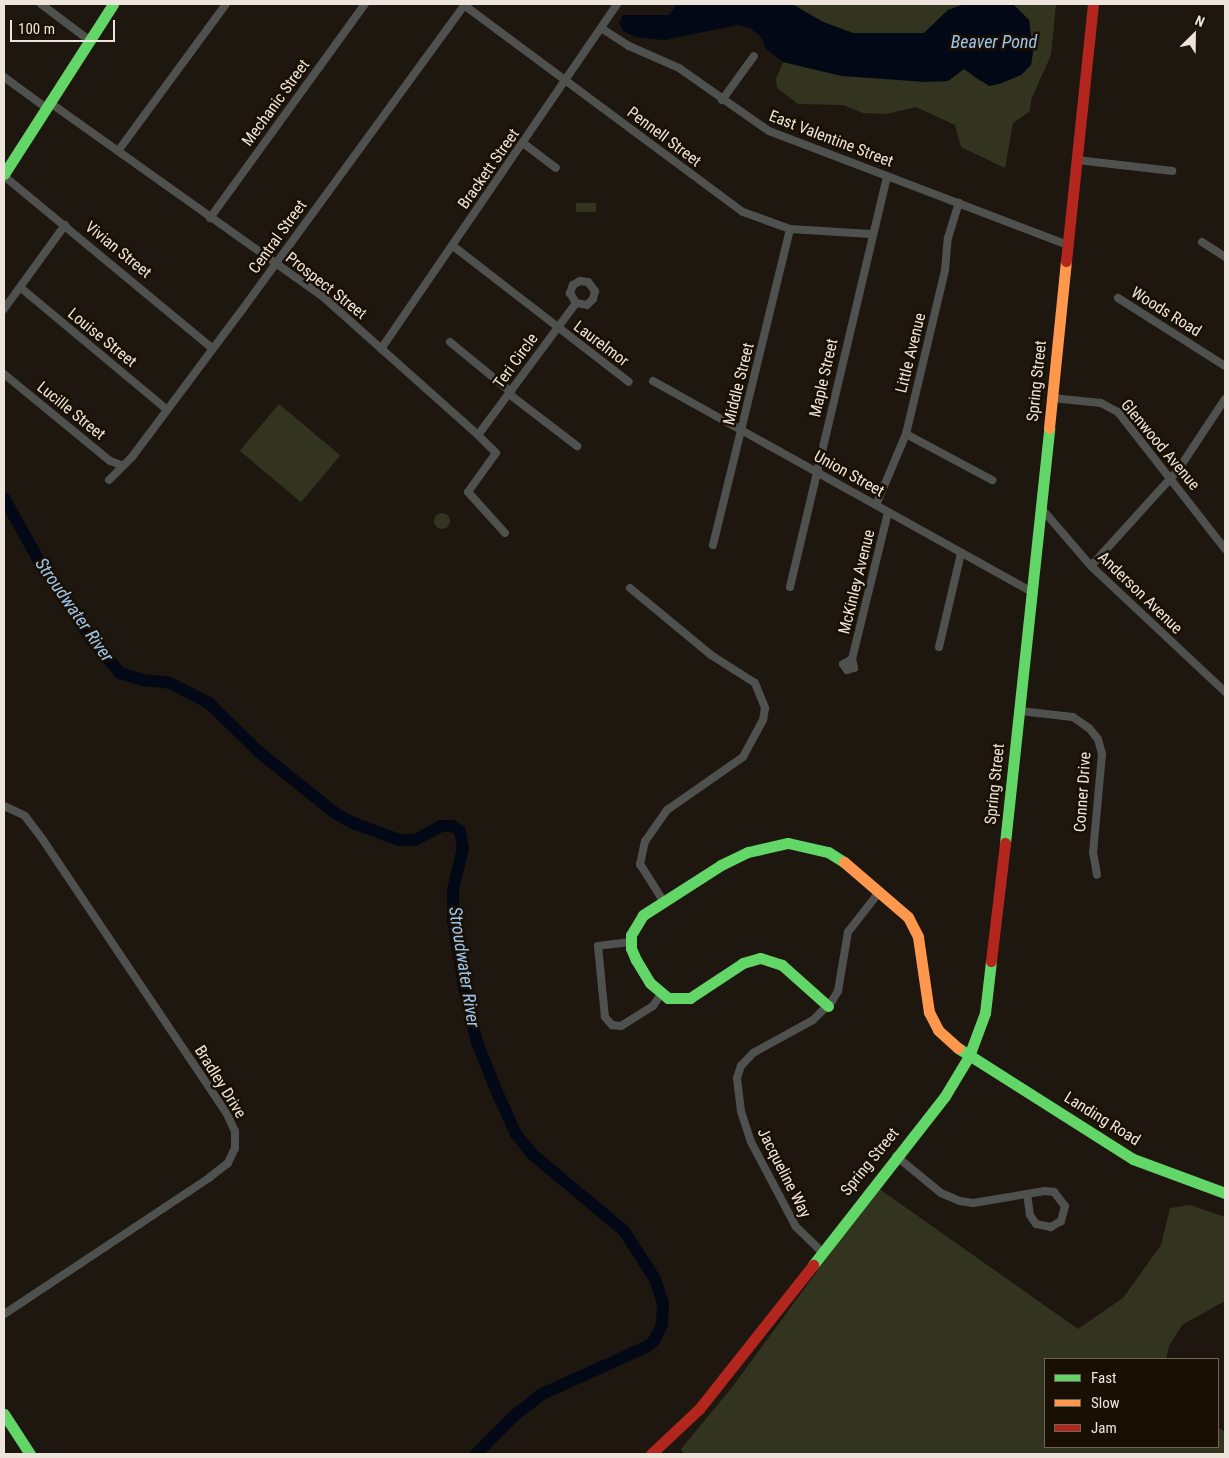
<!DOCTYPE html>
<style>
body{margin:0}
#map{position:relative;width:1229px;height:1458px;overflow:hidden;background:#1e1710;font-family:"Roboto Condensed",sans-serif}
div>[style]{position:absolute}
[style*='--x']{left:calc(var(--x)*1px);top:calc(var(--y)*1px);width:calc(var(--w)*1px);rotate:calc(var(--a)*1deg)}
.green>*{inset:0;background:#333420;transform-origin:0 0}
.round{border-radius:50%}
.water>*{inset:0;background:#030816}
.river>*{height:12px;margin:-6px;padding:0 6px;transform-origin:6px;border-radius:6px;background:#030816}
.street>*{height:8px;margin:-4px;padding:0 4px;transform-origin:4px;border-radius:4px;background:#4f514e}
.fast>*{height:11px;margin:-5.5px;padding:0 5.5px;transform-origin:5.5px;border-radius:5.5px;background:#63d668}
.slow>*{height:11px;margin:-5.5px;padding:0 5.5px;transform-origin:5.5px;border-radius:5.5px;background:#ff974d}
.jam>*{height:11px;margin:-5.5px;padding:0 5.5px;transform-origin:5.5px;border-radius:5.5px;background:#b3261e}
span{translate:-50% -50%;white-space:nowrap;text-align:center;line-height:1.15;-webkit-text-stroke:5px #1a0f03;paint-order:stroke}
.street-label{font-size:16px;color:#ede5db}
.water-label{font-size:18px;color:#9ac7ef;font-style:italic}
.frame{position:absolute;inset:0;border:5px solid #ede5db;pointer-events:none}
.legend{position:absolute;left:1044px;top:1358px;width:175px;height:90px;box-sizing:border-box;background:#1a0f03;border:1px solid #6e6559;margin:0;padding:6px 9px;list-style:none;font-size:15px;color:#ede5db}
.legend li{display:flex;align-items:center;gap:10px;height:25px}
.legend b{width:25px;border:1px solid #6e6559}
.north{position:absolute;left:1169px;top:10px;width:50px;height:50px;-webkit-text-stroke:4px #1a0f03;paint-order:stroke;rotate:23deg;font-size:14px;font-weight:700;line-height:20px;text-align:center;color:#ede5db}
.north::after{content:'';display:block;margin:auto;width:18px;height:22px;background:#ede5db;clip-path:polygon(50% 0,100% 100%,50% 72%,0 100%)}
.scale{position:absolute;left:10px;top:20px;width:105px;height:22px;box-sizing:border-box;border:2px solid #ede5db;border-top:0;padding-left:6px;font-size:15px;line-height:18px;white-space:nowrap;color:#ede5db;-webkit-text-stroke:4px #1a0f03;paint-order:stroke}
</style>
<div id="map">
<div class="green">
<div style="clip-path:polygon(792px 4px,965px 4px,948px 10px,924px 33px,853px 33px,823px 22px)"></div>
<div style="clip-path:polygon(1013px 4px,1056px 4px,1051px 55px,1031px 100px,1030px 111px,1013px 123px,1005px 168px,961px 147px,955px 125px,916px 107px,886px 114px,863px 113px,843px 105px,798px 104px,777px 88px,776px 79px,783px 62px,842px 76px,948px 81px,964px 69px,980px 81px,999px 84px,1021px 75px,1031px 65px,1033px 52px,1029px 20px)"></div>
<div style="left:596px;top:203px;width:9px;height:20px;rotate:90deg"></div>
<div style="left:279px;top:404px;width:80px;height:61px;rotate:40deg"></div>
<div class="round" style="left:434px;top:513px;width:16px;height:16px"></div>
<div style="clip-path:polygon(878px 1188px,1078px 1329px,1123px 1298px,1161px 1245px,1170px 1208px,1190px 1205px,1225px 1217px,1225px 1301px,1182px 1325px,1169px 1346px,1166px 1359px,1045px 1359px,1045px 1447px,1218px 1447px,1218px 1427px,1225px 1432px,1225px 1454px,684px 1454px,681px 1449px,733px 1386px)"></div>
</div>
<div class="water">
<div style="clip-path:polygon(677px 4px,792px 4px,823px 22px,853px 33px,924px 33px,948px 10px,965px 4px,1013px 4px,1029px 20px,1033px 52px,1031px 65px,1021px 75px,999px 84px,989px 86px,964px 69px,948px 81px,926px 82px,842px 76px,783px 62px,766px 49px,761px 37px,750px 28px,738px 25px,664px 40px,635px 37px,623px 31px,619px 23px,623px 15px,669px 15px)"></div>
</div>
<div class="river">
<div style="--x:4;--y:498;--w:78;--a:60.8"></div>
<div style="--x:42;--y:566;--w:92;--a:56.1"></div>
<div style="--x:93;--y:642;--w:41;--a:48.9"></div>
<div style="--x:120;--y:673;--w:24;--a:17"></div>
<div style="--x:143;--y:680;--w:27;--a:6"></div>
<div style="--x:170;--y:683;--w:44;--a:27.1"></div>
<div style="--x:209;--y:703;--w:70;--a:44.4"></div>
<div style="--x:259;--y:752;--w:97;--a:38.8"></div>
<div style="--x:335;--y:813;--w:21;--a:29"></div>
<div style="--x:353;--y:823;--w:50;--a:19.9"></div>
<div style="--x:400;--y:840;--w:15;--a:0"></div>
<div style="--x:415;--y:840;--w:30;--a:-28"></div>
<div style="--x:441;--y:826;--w:11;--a:0"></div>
<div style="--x:452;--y:826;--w:9;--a:32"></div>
<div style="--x:460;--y:831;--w:17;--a:80"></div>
<div style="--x:463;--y:848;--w:43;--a:103.4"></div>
<div style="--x:453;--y:890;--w:30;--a:90"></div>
<div style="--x:453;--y:920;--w:78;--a:80.4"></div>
<div style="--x:466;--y:997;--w:46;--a:76.3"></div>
<div style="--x:477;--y:1042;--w:54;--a:68.2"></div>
<div style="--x:497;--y:1092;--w:46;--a:65.7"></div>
<div style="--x:516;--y:1134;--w:26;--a:51"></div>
<div style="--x:532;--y:1154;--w:120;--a:39.9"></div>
<div style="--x:624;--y:1231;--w:57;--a:57.1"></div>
<div style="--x:655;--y:1279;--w:26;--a:72"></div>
<div style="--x:663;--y:1304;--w:21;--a:93"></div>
<div style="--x:662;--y:1325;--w:18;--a:117"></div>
<div style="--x:654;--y:1341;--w:10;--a:143"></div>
<div style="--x:646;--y:1347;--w:114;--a:155.7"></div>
<div style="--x:542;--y:1394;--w:34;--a:142"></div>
<div style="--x:515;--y:1415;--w:55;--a:135"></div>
</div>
<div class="street">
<div style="--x:41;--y:4;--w:60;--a:36.9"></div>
<div style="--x:464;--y:5;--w:347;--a:36.6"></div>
<div style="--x:743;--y:212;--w:50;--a:19.9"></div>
<div style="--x:790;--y:229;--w:81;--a:3.5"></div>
<div style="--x:601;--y:28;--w:33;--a:33"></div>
<div style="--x:629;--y:46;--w:55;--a:23.7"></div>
<div style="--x:679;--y:68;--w:110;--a:35"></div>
<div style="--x:769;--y:131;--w:319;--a:20.9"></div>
<div style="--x:4;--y:77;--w:51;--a:36.2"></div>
<div style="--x:722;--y:100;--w:54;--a:-54"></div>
<div style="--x:49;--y:102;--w:334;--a:35.4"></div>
<div style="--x:321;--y:295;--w:210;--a:41.7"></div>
<div style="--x:478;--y:435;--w:25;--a:45"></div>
<div style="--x:496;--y:453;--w:48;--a:125.7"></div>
<div style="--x:468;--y:492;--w:55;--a:47.9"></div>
<div style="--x:523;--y:143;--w:41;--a:37.1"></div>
<div style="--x:118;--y:151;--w:182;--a:-53.7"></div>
<div style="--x:1077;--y:160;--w:96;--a:6.6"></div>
<div style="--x:4;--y:176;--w:270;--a:39.6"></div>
<div style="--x:210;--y:218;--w:264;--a:-54.1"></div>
<div style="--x:1202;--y:242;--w:27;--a:33"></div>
<div style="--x:453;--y:246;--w:222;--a:37.7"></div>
<div style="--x:21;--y:288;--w:189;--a:39.8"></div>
<div style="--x:1118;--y:298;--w:127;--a:32.4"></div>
<div style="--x:4;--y:309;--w:104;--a:-54"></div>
<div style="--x:450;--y:342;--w:79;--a:39.3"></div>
<div style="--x:381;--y:349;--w:418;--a:-55.6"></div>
<div style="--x:4;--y:374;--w:137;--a:39.4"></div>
<div style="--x:110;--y:461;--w:12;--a:20"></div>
<div style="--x:653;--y:381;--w:434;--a:29.1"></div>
<div style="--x:509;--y:394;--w:86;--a:37.4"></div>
<div style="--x:1052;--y:398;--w:49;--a:5.8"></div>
<div style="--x:1101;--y:403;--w:19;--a:28"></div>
<div style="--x:1118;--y:412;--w:174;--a:52"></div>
<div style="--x:906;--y:434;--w:98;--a:28.1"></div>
<div style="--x:478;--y:435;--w:164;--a:-53.4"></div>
<div style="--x:576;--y:303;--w:11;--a:10"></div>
<div style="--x:587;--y:305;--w:8;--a:-45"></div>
<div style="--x:593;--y:299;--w:8;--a:-76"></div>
<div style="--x:595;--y:291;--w:11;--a:-128"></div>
<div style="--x:588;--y:282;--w:8;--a:-173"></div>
<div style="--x:580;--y:281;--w:8;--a:150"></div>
<div style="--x:573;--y:285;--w:9;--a:111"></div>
<div style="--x:570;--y:293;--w:12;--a:59"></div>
<div style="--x:109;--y:480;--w:33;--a:-45"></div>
<div style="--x:132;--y:457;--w:184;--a:-53.2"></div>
<div style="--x:242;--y:310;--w:379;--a:-53.9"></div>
<div style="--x:876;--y:505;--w:77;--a:-67.1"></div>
<div style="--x:906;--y:434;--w:169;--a:-76.6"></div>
<div style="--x:945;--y:270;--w:32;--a:-85"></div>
<div style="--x:948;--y:238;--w:37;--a:-73"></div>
<div style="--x:1041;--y:508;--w:77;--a:49.2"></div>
<div style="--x:1091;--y:566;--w:184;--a:43.2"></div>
<div style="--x:713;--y:545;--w:325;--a:-76.3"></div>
<div style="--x:1091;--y:566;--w:130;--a:-47.8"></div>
<div style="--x:1178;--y:470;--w:85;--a:-56.5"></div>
<div style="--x:790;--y:587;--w:422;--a:-76.7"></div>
<div style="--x:630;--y:588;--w:105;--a:39.6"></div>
<div style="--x:711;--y:655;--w:52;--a:32.5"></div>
<div style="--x:755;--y:683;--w:27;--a:68"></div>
<div style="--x:765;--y:708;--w:12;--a:99"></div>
<div style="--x:763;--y:720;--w:42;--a:118.4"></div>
<div style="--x:743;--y:757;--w:93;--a:145.1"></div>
<div style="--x:667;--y:810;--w:38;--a:125"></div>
<div style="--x:645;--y:841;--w:24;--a:102"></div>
<div style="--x:640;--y:864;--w:45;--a:57.7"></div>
<div style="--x:939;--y:647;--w:97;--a:-76.8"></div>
<div style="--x:852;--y:659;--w:9;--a:77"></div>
<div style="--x:854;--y:668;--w:7;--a:164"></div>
<div style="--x:847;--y:670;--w:7;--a:-124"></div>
<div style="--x:843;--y:664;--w:10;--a:-29"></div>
<div style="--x:852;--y:659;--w:151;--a:-76.2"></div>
<div style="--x:1020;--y:711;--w:53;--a:6.5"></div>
<div style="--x:1073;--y:717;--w:19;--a:35"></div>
<div style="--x:1089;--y:728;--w:14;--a:51"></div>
<div style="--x:1098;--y:739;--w:16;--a:75"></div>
<div style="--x:1102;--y:754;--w:98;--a:95.2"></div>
<div style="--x:1093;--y:852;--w:23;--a:80"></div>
<div style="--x:4;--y:806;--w:23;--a:25"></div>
<div style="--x:25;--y:816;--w:30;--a:53"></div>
<div style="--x:43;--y:840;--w:328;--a:56.1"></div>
<div style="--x:226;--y:1112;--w:21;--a:65"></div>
<div style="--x:235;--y:1131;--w:17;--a:90"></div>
<div style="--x:235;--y:1148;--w:17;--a:115"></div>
<div style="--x:228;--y:1163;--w:24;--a:142"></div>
<div style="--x:209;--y:1178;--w:246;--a:146.4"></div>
<div style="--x:630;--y:942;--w:32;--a:173"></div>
<div style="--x:598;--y:946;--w:71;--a:84.4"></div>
<div style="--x:605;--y:1017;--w:11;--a:49"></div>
<div style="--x:612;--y:1025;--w:9;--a:6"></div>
<div style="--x:621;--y:1026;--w:38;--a:-32"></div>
<div style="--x:653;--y:1006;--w:14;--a:-56"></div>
<div style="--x:896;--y:1156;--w:58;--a:39.4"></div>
<div style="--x:941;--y:1193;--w:21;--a:23"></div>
<div style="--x:960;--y:1201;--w:13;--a:9"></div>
<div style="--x:973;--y:1203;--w:73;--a:-9.5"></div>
<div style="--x:1045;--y:1191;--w:9;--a:6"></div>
<div style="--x:1054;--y:1192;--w:18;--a:52"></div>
<div style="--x:1065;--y:1206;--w:16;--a:105"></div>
<div style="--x:1061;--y:1221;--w:12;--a:149"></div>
<div style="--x:1051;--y:1227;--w:15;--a:-169"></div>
<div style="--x:1036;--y:1224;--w:11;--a:-124"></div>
<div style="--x:1030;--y:1215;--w:21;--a:-98"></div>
<div style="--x:821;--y:1251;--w:35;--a:-136"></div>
<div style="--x:796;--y:1227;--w:96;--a:-117.9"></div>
<div style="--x:751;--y:1142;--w:33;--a:-108"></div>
<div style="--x:741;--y:1111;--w:33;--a:-97"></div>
<div style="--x:737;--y:1078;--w:13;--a:-72"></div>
<div style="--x:741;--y:1066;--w:18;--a:-47"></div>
<div style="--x:753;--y:1053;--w:68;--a:-28.8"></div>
<div style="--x:813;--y:1020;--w:27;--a:-45"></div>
<div style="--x:832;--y:1001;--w:12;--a:-59"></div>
<div style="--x:838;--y:991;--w:60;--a:-80.4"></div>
<div style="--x:848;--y:932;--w:52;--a:-52"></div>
</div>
<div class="fast">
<div style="--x:4;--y:174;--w:202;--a:-57.3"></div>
<div style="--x:1005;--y:843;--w:417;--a:-83.9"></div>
<div style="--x:828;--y:1006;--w:62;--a:-138.3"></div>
<div style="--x:782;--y:965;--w:23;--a:-162"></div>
<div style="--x:760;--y:958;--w:18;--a:164"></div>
<div style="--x:743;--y:963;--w:64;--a:146.6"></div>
<div style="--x:690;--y:998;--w:22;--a:180"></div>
<div style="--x:668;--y:998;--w:23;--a:-140"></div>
<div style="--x:650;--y:983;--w:27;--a:-121"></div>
<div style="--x:636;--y:960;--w:13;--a:-113"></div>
<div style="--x:631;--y:948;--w:13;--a:-90"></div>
<div style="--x:631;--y:935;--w:23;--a:-59"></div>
<div style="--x:643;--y:915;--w:93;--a:-32.7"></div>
<div style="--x:721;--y:865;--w:30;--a:-26"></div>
<div style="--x:748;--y:852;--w:41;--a:-12.7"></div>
<div style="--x:788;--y:843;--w:41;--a:12.7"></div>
<div style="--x:828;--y:852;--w:19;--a:32"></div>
<div style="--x:958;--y:1048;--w:207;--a:32.4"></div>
<div style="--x:1133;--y:1159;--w:98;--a:20.3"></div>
<div style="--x:813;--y:1265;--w:214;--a:-52"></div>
<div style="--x:945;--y:1096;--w:47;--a:-59"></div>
<div style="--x:969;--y:1056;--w:46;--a:-69.6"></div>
<div style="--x:985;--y:1013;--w:52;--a:-83.4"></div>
<div style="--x:4;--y:1414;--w:48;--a:57"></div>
</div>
<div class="slow">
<div style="--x:1049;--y:428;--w:168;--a:-84.2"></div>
<div style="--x:844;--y:862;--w:84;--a:40.7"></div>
<div style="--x:908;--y:917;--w:22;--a:63"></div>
<div style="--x:918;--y:937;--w:76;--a:81.7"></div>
<div style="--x:929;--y:1012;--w:20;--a:63"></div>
<div style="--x:938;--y:1030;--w:27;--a:42"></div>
</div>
<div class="jam">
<div style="--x:1066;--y:261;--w:258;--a:-84"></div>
<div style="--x:991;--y:961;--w:119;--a:-83.2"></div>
<div style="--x:651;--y:1454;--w:66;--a:-43.2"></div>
<div style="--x:699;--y:1409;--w:184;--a:-51.6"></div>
</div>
<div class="street-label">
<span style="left:276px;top:103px;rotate:-54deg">Mechanic Street</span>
<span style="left:664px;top:137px;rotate:37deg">Pennell Street</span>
<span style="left:831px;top:139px;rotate:21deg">East Valentine Street</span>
<span style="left:489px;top:169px;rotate:-55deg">Brackett Street</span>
<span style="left:278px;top:237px;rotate:-54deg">Central Street</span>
<span style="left:118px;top:250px;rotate:39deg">Vivian Street</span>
<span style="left:326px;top:286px;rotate:38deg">Prospect Street</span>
<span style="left:1166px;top:312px;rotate:32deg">Woods Road</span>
<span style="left:102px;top:338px;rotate:39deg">Louise Street</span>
<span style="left:601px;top:344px;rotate:37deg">Laurelmor</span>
<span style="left:911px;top:353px;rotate:-76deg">Little Avenue</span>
<span style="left:516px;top:361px;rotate:-54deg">Teri Circle</span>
<span style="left:824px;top:378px;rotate:-77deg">Maple Street</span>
<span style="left:1037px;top:381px;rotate:-84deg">Spring Street</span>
<span style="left:739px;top:384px;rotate:-76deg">Middle Street</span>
<span style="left:71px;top:411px;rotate:39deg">Lucille Street</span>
<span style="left:1160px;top:445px;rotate:50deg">Glenwood Avenue</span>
<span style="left:849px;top:474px;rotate:29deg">Union Street</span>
<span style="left:857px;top:582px;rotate:-76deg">McKinley Avenue</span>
<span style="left:1140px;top:593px;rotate:44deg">Anderson Avenue</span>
<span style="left:995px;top:784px;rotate:-84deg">Spring Street</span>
<span style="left:1083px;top:792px;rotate:-86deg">Conner Drive</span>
<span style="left:220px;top:1082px;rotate:58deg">Bradley Drive</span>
<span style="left:1102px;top:1119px;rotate:32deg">Landing Road</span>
<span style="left:870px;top:1162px;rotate:-51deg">Spring Street</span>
<span style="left:784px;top:1173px;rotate:63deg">Jacqueline Way</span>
</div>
<div class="water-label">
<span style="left:994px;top:42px">Beaver Pond</span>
<span style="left:74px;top:610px;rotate:55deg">Stroudwater River</span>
<span style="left:464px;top:967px;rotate:81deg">Stroudwater River</span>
</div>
<div class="frame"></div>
<ul class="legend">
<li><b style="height:6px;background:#63d668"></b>Fast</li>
<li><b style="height:6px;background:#ff974d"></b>Slow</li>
<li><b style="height:6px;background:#b3261e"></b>Jam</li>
</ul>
<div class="north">N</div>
<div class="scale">100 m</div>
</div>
